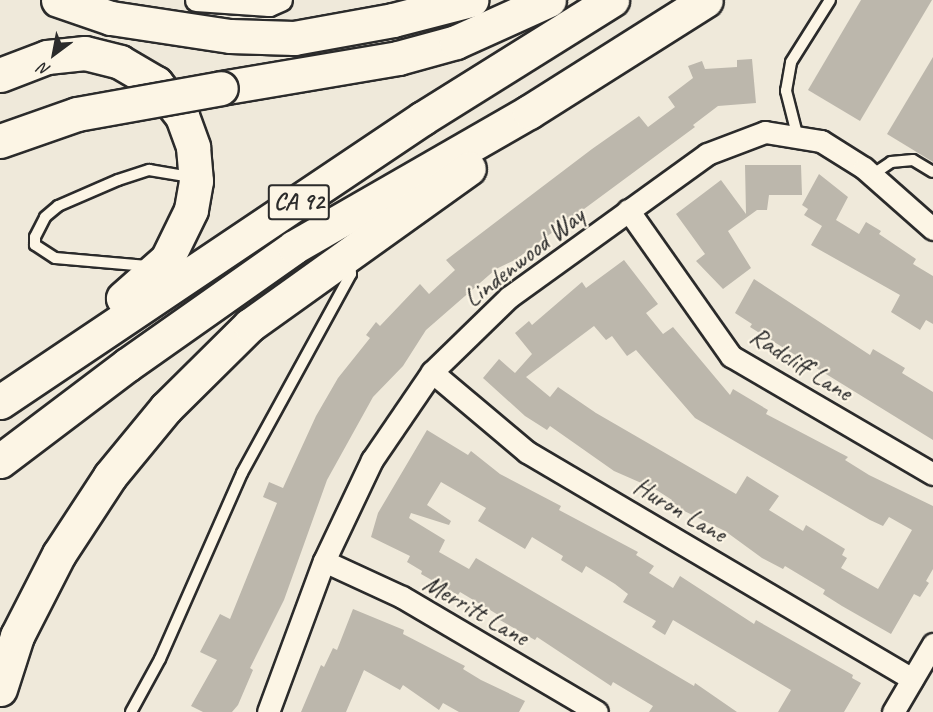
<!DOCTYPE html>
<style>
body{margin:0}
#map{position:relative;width:933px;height:712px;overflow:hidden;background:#efe9da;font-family:Caveat,sans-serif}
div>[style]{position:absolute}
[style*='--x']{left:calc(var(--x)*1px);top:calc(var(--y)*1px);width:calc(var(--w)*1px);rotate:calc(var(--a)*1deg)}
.building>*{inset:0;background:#bcb7ac}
.roads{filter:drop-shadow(2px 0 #2b2b2b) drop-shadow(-2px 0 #2b2b2b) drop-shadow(0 2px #2b2b2b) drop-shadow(0 -2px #2b2b2b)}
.service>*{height:10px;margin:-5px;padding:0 5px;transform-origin:5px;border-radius:5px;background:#fcf5e5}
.minor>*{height:21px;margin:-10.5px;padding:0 10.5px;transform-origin:10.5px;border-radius:10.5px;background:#fcf5e5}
.motorway>*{height:33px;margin:-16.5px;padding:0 16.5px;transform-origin:16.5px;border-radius:16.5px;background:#fcf5e5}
.bridges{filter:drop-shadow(2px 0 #2b2b2b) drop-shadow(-2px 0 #2b2b2b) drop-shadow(0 2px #2b2b2b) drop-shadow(0 -2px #2b2b2b)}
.motorway-bridge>*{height:33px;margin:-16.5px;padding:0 16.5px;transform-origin:16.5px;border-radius:16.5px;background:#fcf5e5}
span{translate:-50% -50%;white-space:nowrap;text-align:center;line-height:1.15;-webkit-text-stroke:4.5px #fcf5e5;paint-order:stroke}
.shield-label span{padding:2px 4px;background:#fcf5e5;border:2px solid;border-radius:4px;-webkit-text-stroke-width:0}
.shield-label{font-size:24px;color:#2b2b2b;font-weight:700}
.street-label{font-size:26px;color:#2b2b2b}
.north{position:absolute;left:24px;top:24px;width:60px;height:60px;-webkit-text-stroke:4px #fcf5e5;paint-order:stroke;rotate:212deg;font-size:16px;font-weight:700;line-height:24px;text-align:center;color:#2b2b2b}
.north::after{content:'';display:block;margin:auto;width:21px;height:27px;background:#2b2b2b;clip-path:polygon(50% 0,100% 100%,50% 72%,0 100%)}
</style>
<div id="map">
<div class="building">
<div style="clip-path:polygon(861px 0,932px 0,860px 121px,808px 90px)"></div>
<div style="clip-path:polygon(933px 57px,933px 162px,887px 134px)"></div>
<div style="clip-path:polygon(752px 59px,756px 103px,718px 106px,693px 125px,695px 127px,515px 260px,496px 269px,426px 330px,403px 366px,373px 397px,327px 480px,284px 600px,250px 668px,253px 670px,238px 705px,232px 712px,203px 712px,191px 706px,217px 660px,200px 652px,220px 614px,230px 619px,277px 503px,263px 497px,269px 482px,283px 488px,316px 416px,338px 378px,370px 338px,366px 335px,376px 322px,380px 326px,420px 284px,429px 294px,455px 270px,446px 260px,592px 149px,639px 116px,648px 127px,675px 107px,668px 97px,693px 78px,688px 66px,702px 61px,705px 69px,737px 67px,737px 60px)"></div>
<div style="clip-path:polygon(745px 165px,801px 165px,802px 195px,769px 195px,767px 210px,757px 210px,728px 231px,751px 268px,723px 289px,696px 261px,705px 254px,676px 214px,721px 180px,746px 214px)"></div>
<div style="clip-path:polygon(819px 174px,848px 197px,836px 220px,859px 234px,866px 222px,881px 231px,879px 234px,916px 259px,913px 264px,933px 276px,933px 324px,926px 320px,920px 330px,891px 312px,900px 295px,811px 245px,822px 226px,804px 215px,808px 209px,802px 205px)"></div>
<div style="clip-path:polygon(evenodd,624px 260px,658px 304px,646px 313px,663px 334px,673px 327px,730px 395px,733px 389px,768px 410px,766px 414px,848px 457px,845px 460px,869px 475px,933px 506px,933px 569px,926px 581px,929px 583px,920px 597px,914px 594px,891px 634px,842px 606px,823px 594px,825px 590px,785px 566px,783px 569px,762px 558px,725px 531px,670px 504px,672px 500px,655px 489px,614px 471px,550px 426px,547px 430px,525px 416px,483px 378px,499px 359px,515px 373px,532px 354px,515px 333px,529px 321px,532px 325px,582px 282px,586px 288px,624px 260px,594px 326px,606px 340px,612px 336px,627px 356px,636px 350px,695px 418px,870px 520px,883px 526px,889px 517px,912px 530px,878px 589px,841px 568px,847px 558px,842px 555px,845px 549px,806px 525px,803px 531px,769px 510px,779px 496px,747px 476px,736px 494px,596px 413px,558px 387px,550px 397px,526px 377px,594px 326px)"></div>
<div style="clip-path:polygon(754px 279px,870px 355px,873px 349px,905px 368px,902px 373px,933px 392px,933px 440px,750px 327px,752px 324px,735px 313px)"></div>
<div style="clip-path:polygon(427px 430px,468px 455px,471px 451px,500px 474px,561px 506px,559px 510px,638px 552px,636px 555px,654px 566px,649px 573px,673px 588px,680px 576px,754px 624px,756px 620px,853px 675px,852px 678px,861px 683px,844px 712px,778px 712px,791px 690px,673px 620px,665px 635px,652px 627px,656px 621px,623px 602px,628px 594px,615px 584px,586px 566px,582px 573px,561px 560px,563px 556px,532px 537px,525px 549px,478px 521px,486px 508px,441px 482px,427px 505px,451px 521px,449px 525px,411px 513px,409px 518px,445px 540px,439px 552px,469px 569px,476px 558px,694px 686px,695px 683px,737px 712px,649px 712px,653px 706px,613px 682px,611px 686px,537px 637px,535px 640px,498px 619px,500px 616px,460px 592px,458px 595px,421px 574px,422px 571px,407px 562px,410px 556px,371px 537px,378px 513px)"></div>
<div style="clip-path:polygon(353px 609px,404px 630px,403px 634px,465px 666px,463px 669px,481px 680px,525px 701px,519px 712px,459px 712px,443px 703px,439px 710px,403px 685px,400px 690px,364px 670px,346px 712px,301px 712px,321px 665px,324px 667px,333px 648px,337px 650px)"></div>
</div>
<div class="roads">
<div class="service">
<div style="--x:798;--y:138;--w:49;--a:-104.3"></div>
<div style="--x:786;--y:91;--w:29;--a:-80"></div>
<div style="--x:791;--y:62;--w:73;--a:-57.8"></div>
<div style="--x:872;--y:175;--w:23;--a:-34"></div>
<div style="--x:891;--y:162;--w:22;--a:-5"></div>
<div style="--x:913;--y:160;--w:23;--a:31"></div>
<div style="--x:147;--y:266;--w:92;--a:-175"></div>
<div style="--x:55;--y:258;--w:24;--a:-147"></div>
<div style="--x:35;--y:245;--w:8;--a:-90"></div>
<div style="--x:35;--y:237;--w:22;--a:-63"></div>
<div style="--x:45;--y:217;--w:17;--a:-40"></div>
<div style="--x:58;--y:206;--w:65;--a:-23.4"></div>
<div style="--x:118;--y:180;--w:33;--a:-18"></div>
<div style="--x:149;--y:170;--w:43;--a:9.5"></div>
<div style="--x:131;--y:712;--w:60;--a:-61.3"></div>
<div style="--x:160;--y:659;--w:203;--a:-66.2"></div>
<div style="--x:242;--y:473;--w:227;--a:-61.3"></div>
<div style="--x:351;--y:274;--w:14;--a:-94"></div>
</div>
<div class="minor">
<div style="--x:196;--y:0;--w:73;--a:3.9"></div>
<div style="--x:269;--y:5;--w:13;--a:-23"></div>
<div style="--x:628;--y:210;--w:179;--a:54.8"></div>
<div style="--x:731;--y:356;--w:234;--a:30.3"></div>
<div style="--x:432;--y:372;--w:124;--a:40.1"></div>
<div style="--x:527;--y:452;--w:447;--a:30.5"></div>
<div style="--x:324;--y:561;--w:86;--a:24.8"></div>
<div style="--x:402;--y:597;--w:226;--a:30.5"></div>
<div style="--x:268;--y:712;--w:161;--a:-69.7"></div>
<div style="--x:324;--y:561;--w:112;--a:-64.6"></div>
<div style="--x:372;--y:460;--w:107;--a:-55.7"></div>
<div style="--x:432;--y:372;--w:107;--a:-44.2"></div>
<div style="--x:509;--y:297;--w:244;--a:-35.8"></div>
<div style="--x:707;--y:154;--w:62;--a:-20.8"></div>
<div style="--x:765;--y:132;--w:57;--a:9.1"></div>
<div style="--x:821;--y:141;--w:51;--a:32.1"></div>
<div style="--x:864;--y:168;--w:92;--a:41.5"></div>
<div style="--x:893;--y:712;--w:79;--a:-59.5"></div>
</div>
<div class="motorway">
<div style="--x:58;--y:0;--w:56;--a:18.8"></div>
<div style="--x:111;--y:18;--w:120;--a:8.6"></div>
<div style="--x:230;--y:36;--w:64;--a:1.8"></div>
<div style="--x:294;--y:38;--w:101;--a:-10.3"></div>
<div style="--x:393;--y:20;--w:81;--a:-14.4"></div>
<div style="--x:0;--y:75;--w:50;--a:-21"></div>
<div style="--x:47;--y:57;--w:38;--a:-6"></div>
<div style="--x:85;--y:53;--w:36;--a:14"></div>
<div style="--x:120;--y:62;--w:42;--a:30.3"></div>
<div style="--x:156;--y:83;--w:42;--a:51.8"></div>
<div style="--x:182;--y:116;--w:33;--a:70"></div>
<div style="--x:193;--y:147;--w:34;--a:85"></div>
<div style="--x:196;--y:181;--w:29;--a:100"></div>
<div style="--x:191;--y:210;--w:55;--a:116.1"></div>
<div style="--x:167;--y:259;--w:59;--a:138.4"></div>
<div style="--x:221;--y:88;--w:180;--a:-9.6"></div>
<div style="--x:398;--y:58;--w:60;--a:-15.4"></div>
<div style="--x:456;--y:42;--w:102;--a:-24.3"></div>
<div style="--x:0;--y:402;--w:509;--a:-33.88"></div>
<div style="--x:423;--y:118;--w:223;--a:-32"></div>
<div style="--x:0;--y:461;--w:159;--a:-37.1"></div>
<div style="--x:127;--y:365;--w:204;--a:-35.2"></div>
<div style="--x:294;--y:247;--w:271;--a:-29.9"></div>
<div style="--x:529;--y:112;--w:209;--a:-32.3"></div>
<div style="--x:0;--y:689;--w:56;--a:-72.2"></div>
<div style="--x:17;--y:636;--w:92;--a:-62.9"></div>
<div style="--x:59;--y:554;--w:93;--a:-56.8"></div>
<div style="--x:110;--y:476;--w:88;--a:-50.5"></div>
<div style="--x:166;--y:408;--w:118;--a:-44.7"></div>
<div style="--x:250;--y:325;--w:269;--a:-35.6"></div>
</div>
</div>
<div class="bridges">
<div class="motorway-bridge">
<div style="--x:0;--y:141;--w:82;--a:-19.3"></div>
<div style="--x:77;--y:114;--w:146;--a:-10.2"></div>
</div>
</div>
<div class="shield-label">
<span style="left:299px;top:202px">CA 92</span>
</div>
<div class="street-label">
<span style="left:524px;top:257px;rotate:-38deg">Lindenwood Way</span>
<span style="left:801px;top:364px;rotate:32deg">Radcliff Lane</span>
<span style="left:680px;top:510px;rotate:30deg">Huron Lane</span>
<span style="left:476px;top:610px;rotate:30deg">Merritt Lane</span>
</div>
<div class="north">N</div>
</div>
